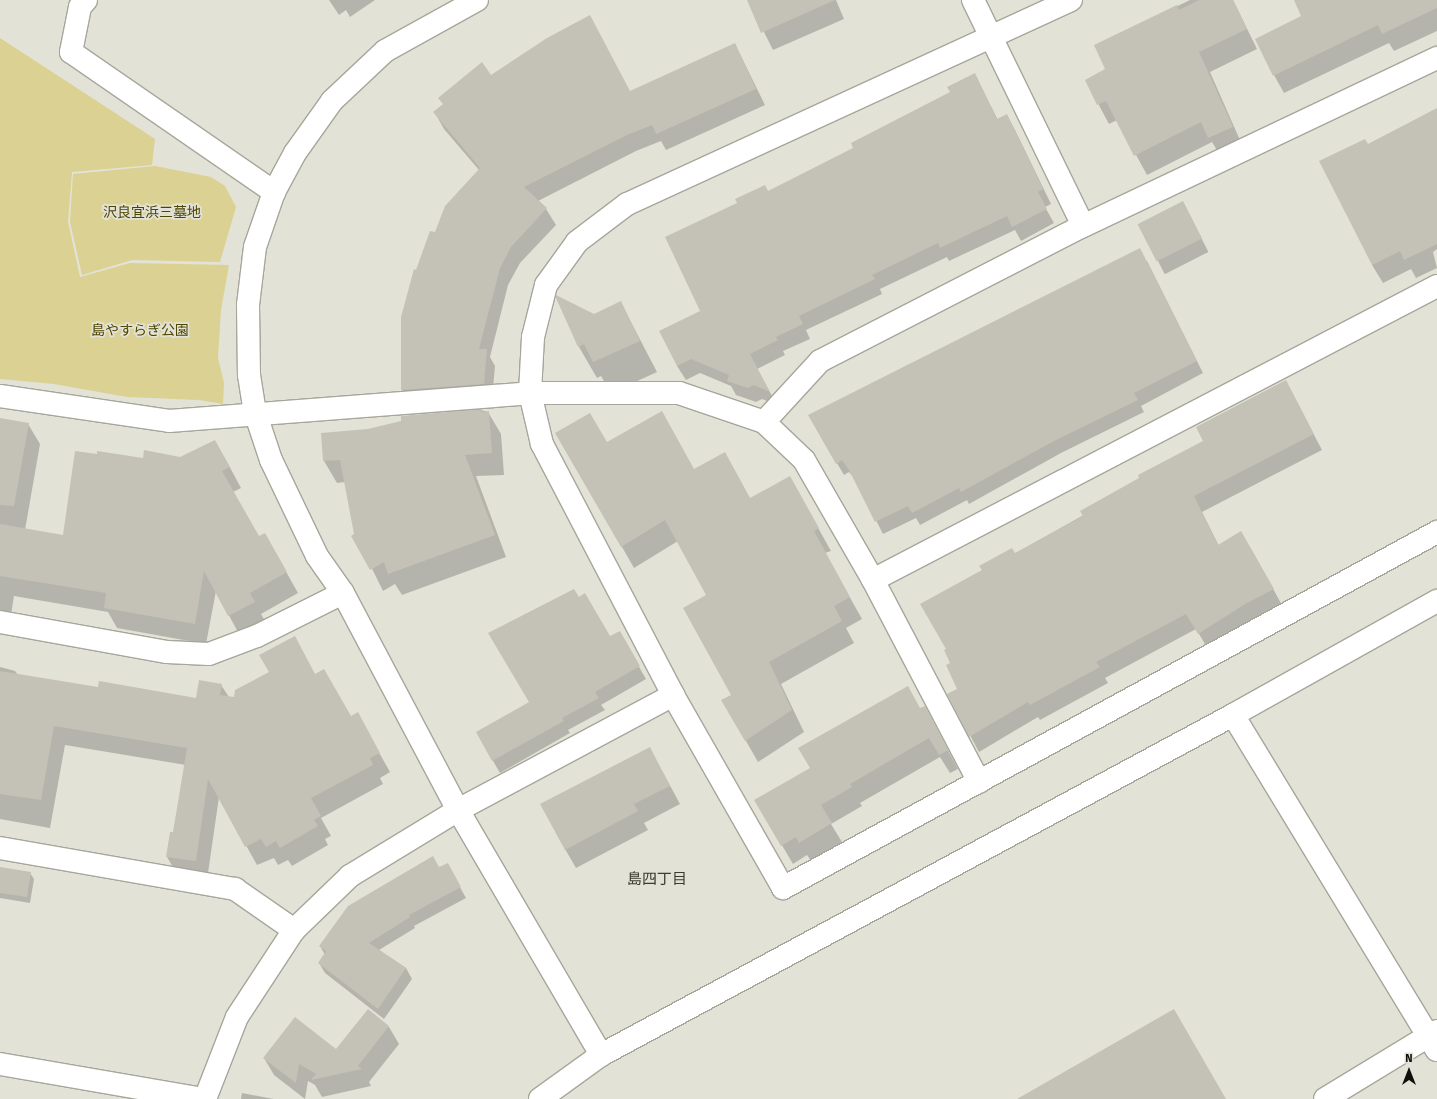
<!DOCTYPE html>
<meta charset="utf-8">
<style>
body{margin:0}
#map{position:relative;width:1437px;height:1099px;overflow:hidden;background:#e3e2d7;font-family:"Fira Sans","Noto Sans JP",sans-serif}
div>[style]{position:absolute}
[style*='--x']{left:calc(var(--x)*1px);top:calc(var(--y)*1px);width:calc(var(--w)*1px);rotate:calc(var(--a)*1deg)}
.green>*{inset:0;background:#dad192}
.shadow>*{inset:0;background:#0003;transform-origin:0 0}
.building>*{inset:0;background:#c4c2b7;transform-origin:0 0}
.roads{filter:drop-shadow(1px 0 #a7a69b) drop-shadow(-1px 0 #a7a69b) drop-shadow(0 1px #a7a69b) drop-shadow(0 -1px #a7a69b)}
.minor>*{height:22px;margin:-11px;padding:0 11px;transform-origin:11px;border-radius:11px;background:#fff}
span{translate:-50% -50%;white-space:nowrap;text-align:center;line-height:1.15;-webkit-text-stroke:3.5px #e3e2d7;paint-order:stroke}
.park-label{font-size:14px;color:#4e4500}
.neighbourhood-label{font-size:15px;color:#3c3b32}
.north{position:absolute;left:1389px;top:1051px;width:40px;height:40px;-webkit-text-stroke:3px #e3e2d7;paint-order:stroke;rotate:0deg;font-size:11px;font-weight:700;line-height:16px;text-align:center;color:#0f0f0b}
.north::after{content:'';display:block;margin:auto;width:14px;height:18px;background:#0f0f0b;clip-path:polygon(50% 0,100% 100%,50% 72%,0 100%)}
</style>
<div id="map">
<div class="green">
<div style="clip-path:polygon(0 38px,155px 139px,152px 165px,72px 172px,68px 222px,80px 277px,130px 263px,229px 265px,221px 310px,218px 358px,224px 383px,223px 404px,199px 400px,127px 397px,54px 384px,0 379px)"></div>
<div style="clip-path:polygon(155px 166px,211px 177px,225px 186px,236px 207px,220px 262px,132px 260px,82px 275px,70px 222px,73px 174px)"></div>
</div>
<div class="shadow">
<div style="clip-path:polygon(329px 0,375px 0,350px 17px,346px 10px,339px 15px)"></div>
<div style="clip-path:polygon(748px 0,836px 0,844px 19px,773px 50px)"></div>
<div style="clip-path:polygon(1190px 0,1233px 0,1257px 49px,1210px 72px,1243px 147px,1221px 157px,1212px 142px,1147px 175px,1117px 120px,1109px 124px,1086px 81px,1107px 70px,1095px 46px)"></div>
<div style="clip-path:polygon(1295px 0,1437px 0,1437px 31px,1394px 51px,1389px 43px,1284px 93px,1274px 75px,1303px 17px)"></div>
<div style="clip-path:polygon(735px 44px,765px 105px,666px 150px,661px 141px,636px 151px,538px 201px,546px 209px,556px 225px,520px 263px,508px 285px,490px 357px,495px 366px,492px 400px,411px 406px,402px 390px,402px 317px,417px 271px,436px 233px,479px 170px,444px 129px,435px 113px,491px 76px,630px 92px)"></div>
<div style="clip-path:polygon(975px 75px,998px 120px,1007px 115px,1015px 130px,1051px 204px,1045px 207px,1054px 223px,1021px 241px,1015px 230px,949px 261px,947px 257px,880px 289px,882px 294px,806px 330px,810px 339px,783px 351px,785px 355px,757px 369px,777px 405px,762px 399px,756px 402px,736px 395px,731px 386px,700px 373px,686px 380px,677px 366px,701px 311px,768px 192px,855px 149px,951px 92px)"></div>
<div style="clip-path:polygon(1437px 109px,1437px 249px,1433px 252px,1437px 268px,1416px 278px,1411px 269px,1383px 283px,1372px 265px,1367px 145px)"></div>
<div style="left:1183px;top:202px;width:56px;height:49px;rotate:63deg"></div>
<div style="clip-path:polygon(1147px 261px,1203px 373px,1141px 406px,1144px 412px,1061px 453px,969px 504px,967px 500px,920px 525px,916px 518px,883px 534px,855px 479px,849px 472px,844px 475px,809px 416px)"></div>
<div style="clip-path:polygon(621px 303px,657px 372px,611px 393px,601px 376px,597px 378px,579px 347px,594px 315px)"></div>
<div style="clip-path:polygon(1294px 397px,1322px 450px,1202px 512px,1219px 546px,1250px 547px,1282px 605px,1208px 649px,1196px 629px,1105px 678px,1108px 683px,1040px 720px,1038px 717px,979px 752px,948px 694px,959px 689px,951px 663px,1014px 554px)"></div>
<div style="clip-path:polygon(481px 410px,488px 412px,501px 434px,504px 475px,476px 476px,506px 557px,402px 595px,395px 584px,383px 591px,355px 534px,345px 482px,337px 483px,324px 461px,322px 434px,368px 430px)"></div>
<div style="clip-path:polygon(0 419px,28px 424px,40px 444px,25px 530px,63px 536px,144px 459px,180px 458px,227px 462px,241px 488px,233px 492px,259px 537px,265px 534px,298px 593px,261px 614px,266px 623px,240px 636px,216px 591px,206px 644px,117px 628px,108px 612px,14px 596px,10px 621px,0 619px)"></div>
<div style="clip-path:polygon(557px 433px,607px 443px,694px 470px,725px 453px,750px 499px,802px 499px,831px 551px,825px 553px,862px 619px,846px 628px,854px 643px,781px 684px,804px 732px,758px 762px,723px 701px,732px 695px,708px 595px,678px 541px,634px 568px)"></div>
<div style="clip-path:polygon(619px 632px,646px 679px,601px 705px,605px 710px,568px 730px,570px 733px,500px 773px,477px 733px,530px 703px)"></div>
<div style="clip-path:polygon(0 667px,15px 671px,18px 675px,99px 689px,196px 699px,221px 685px,229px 697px,235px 698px,315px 675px,351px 717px,368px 733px,390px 772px,380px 778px,383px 784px,321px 818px,331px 836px,325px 839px,328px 845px,292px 866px,288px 860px,278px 865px,274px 858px,257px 865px,219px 797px,207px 880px,178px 876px,167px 857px,174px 833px,186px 765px,65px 745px,50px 828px,0 819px)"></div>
<div style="clip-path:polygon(920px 709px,935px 726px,958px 769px,950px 773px,940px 757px,860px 803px,862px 806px,831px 824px,842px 842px,811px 861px,807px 855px,793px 864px,756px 801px)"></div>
<div style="clip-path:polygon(660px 767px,680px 804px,644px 823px,648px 830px,576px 868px,565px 849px)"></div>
<div style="clip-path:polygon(447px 864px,466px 898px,414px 926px,415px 928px,379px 950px,406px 968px,412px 979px,384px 1019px,325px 973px,319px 963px,325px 955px,320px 946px)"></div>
<div style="clip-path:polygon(0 870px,30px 873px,34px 879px,30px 903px,0 898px)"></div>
<div style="clip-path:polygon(368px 1011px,389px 1027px,399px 1044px,369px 1082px,371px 1086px,322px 1097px,315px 1085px,308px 1081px,305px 1099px,274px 1075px,264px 1058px,336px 1050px)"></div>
<div style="clip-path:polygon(242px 1093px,274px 1099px,241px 1099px)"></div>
</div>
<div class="building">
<div style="clip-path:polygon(747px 0,835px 0,761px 33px)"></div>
<div style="clip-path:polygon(1199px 0,1233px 0,1247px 29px,1199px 52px,1233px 127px,1208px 138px,1201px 122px,1134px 156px,1106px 101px,1097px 105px,1085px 80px,1105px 69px,1094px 45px,1177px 5px,1179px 10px)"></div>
<div style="clip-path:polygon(1294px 0,1437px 0,1437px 8px,1382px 34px,1378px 25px,1273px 76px,1255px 39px,1301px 16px)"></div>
<div style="clip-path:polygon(590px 15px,630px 91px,735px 43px,756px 89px,656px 134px,652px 125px,627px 135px,524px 187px,547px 208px,511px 247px,500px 268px,479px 349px,487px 349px,484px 384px,401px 390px,401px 317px,414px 269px,416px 270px,430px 231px,435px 232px,445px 206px,480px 168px,433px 112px,443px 104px,438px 98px,482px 62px,491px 75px,547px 38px)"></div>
<div style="clip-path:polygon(975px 73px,997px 119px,1007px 114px,1043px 189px,1038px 192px,1047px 209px,1012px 227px,1007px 216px,940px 248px,938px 243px,872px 275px,875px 279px,799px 316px,803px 324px,776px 337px,778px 340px,750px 354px,770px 392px,754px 385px,748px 388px,727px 381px,729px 375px,691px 359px,677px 366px,659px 331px,700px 311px,665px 237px,737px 203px,735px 199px,765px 185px,768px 191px,853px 148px,851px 143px,950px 92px,947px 87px)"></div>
<div style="clip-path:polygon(1437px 108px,1437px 244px,1404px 260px,1400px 251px,1372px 265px,1319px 161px,1365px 139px,1368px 144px)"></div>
<div style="left:1183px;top:201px;width:42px;height:51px;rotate:63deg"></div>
<div style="clip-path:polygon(1140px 248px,1197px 361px,1134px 393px,1138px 400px,1054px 441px,961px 492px,959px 488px,912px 513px,908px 506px,875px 522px,849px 470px,842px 460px,836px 464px,808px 415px)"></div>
<div style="clip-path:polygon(556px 295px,594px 314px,621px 301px,640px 341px,593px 362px,584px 344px,578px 347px,556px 298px)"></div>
<div style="clip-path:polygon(1286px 380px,1314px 434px,1194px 496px,1218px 545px,1241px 531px,1274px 589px,1245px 604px,1198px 634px,1186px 614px,1096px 662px,1100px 667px,1030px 705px,1028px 702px,969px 737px,947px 694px,957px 689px,946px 665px,950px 663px,944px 650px,946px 649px,920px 604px,982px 570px,979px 566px,1012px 548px,1015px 553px,1083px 516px,1080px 511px,1139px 478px,1138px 475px,1203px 441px,1196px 427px)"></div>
<div style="clip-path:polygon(482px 409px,481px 412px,489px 411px,492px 453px,465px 455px,495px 535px,388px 574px,384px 562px,370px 570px,351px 536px,354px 534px,340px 460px,323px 461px,321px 433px,368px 429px,401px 421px,401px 416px)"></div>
<div style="clip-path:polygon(662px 411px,694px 469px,725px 452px,750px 498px,790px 476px,819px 528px,814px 531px,850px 597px,834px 606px,842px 621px,769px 662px,792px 710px,745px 741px,721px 700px,731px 695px,683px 608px,706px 595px,665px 520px,621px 547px,555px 433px,590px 413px,607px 442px)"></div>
<div style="clip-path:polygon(0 418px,29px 423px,14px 506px,0 505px)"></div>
<div style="clip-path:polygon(215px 440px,230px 467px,222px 471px,259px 536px,265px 533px,287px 572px,250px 593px,255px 602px,228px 616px,204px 571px,195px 624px,104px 608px,106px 593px,0 576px,0 524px,63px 535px,75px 451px,97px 454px,97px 451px,143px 458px,144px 450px,180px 457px)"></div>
<div style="clip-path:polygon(574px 589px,579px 597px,585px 593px,610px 636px,620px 631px,640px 666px,595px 692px,599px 698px,562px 718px,564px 721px,492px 761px,476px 732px,529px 702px,488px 633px)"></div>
<div style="clip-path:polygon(295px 636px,315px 674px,324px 669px,351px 716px,358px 712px,380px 753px,370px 758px,373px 765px,311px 798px,321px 816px,314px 820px,318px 826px,280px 848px,276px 841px,266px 847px,261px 839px,245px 847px,208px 779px,196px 861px,166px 857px,170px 832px,173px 832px,187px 748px,54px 726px,41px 800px,0 794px,0 671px,98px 687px,99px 681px,196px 698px,199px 680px,222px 684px,220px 695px,234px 697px,235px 690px,269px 672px,259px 655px)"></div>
<div style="clip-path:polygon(908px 686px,920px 708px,925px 706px,948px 750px,939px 755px,929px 738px,850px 784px,852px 787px,821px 805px,832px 823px,799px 843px,796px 837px,781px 846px,754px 800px,810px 768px,798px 748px)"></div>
<div style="clip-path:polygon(650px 747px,670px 786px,634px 804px,638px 811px,565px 850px,540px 804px)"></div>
<div style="clip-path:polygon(433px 856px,439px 867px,448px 863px,461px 887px,409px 915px,410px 917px,369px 943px,406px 968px,378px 1009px,318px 963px,326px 951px,319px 946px,348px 906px)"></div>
<div style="clip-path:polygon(0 867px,31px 872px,27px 897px,0 893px)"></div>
<div style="clip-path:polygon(368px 1009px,389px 1026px,358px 1066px,362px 1069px,311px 1080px,316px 1074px,299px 1064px,296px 1083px,263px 1058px,295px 1017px,336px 1049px)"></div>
<div style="clip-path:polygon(1174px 1009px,1226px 1099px,1017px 1099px)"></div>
</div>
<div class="roads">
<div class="minor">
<div style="--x:86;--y:0;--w:9;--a:131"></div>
<div style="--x:80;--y:7;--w:46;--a:101.3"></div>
<div style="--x:71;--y:52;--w:247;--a:34.6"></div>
<div style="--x:477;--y:0;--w:105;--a:151"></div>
<div style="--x:385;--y:51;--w:73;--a:136.7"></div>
<div style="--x:332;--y:101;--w:64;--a:125.4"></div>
<div style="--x:295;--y:153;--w:44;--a:118.3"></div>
<div style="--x:274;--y:192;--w:58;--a:109.1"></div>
<div style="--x:255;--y:247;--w:58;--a:96.9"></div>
<div style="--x:248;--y:305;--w:70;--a:89.2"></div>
<div style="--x:249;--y:375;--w:37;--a:81"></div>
<div style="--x:255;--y:412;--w:51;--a:71.6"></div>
<div style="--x:271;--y:460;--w:106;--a:64.4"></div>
<div style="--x:317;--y:556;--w:45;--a:54.9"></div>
<div style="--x:343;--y:593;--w:246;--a:62.1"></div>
<div style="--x:458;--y:810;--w:284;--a:59.7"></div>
<div style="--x:973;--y:0;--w:251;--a:64"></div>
<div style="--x:1071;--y:0;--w:489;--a:155.3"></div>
<div style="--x:627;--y:204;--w:63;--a:142.8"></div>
<div style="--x:577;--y:242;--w:53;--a:125.8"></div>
<div style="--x:546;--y:285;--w:54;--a:104"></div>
<div style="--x:533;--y:337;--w:56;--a:93.1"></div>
<div style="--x:530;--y:393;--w:52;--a:76.8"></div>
<div style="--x:542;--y:444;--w:283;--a:62.4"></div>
<div style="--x:673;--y:695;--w:222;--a:60.3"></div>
<div style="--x:783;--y:888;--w:745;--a:-28.56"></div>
<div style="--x:0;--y:396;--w:171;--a:8.4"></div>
<div style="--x:169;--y:421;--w:362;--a:-4.4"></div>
<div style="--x:530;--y:393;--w:149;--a:0"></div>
<div style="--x:679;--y:393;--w:90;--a:18.8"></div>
<div style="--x:764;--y:422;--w:55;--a:43.5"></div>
<div style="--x:804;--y:460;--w:138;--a:60.1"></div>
<div style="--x:873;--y:580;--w:228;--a:62.3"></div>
<div style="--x:764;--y:422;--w:83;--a:-47.4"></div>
<div style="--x:820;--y:361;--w:296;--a:-27.2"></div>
<div style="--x:1083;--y:226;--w:392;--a:-25.4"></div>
<div style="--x:873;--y:580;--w:636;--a:-27.53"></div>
<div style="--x:0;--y:622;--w:170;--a:10.2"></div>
<div style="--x:167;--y:652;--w:42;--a:2.7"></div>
<div style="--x:209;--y:654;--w:51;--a:-20.6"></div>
<div style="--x:257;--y:636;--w:96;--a:-26.6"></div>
<div style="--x:1233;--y:715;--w:392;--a:58.7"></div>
<div style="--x:0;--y:848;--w:239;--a:9.9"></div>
<div style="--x:235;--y:889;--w:72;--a:34.8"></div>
<div style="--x:0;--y:1064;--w:205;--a:9.8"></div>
<div style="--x:205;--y:1099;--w:88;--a:-68.7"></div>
<div style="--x:237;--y:1017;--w:104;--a:-56.8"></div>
<div style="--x:294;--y:930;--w:78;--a:-44"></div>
<div style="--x:350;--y:876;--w:127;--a:-31.4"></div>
<div style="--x:458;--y:810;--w:244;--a:-28.1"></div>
<div style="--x:540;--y:1099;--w:75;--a:-35.8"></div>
<div style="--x:601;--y:1055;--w:718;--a:-28.28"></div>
<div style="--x:1233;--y:715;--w:234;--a:-29.2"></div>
<div style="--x:1325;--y:1099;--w:131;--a:-31.3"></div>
</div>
</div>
<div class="park-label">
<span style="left:152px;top:213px">沢良宜浜三墓地</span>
<span style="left:140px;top:331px">島やすらぎ公園</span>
</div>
<div class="neighbourhood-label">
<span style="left:657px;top:880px">島四丁目</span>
</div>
<div class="north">N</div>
</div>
